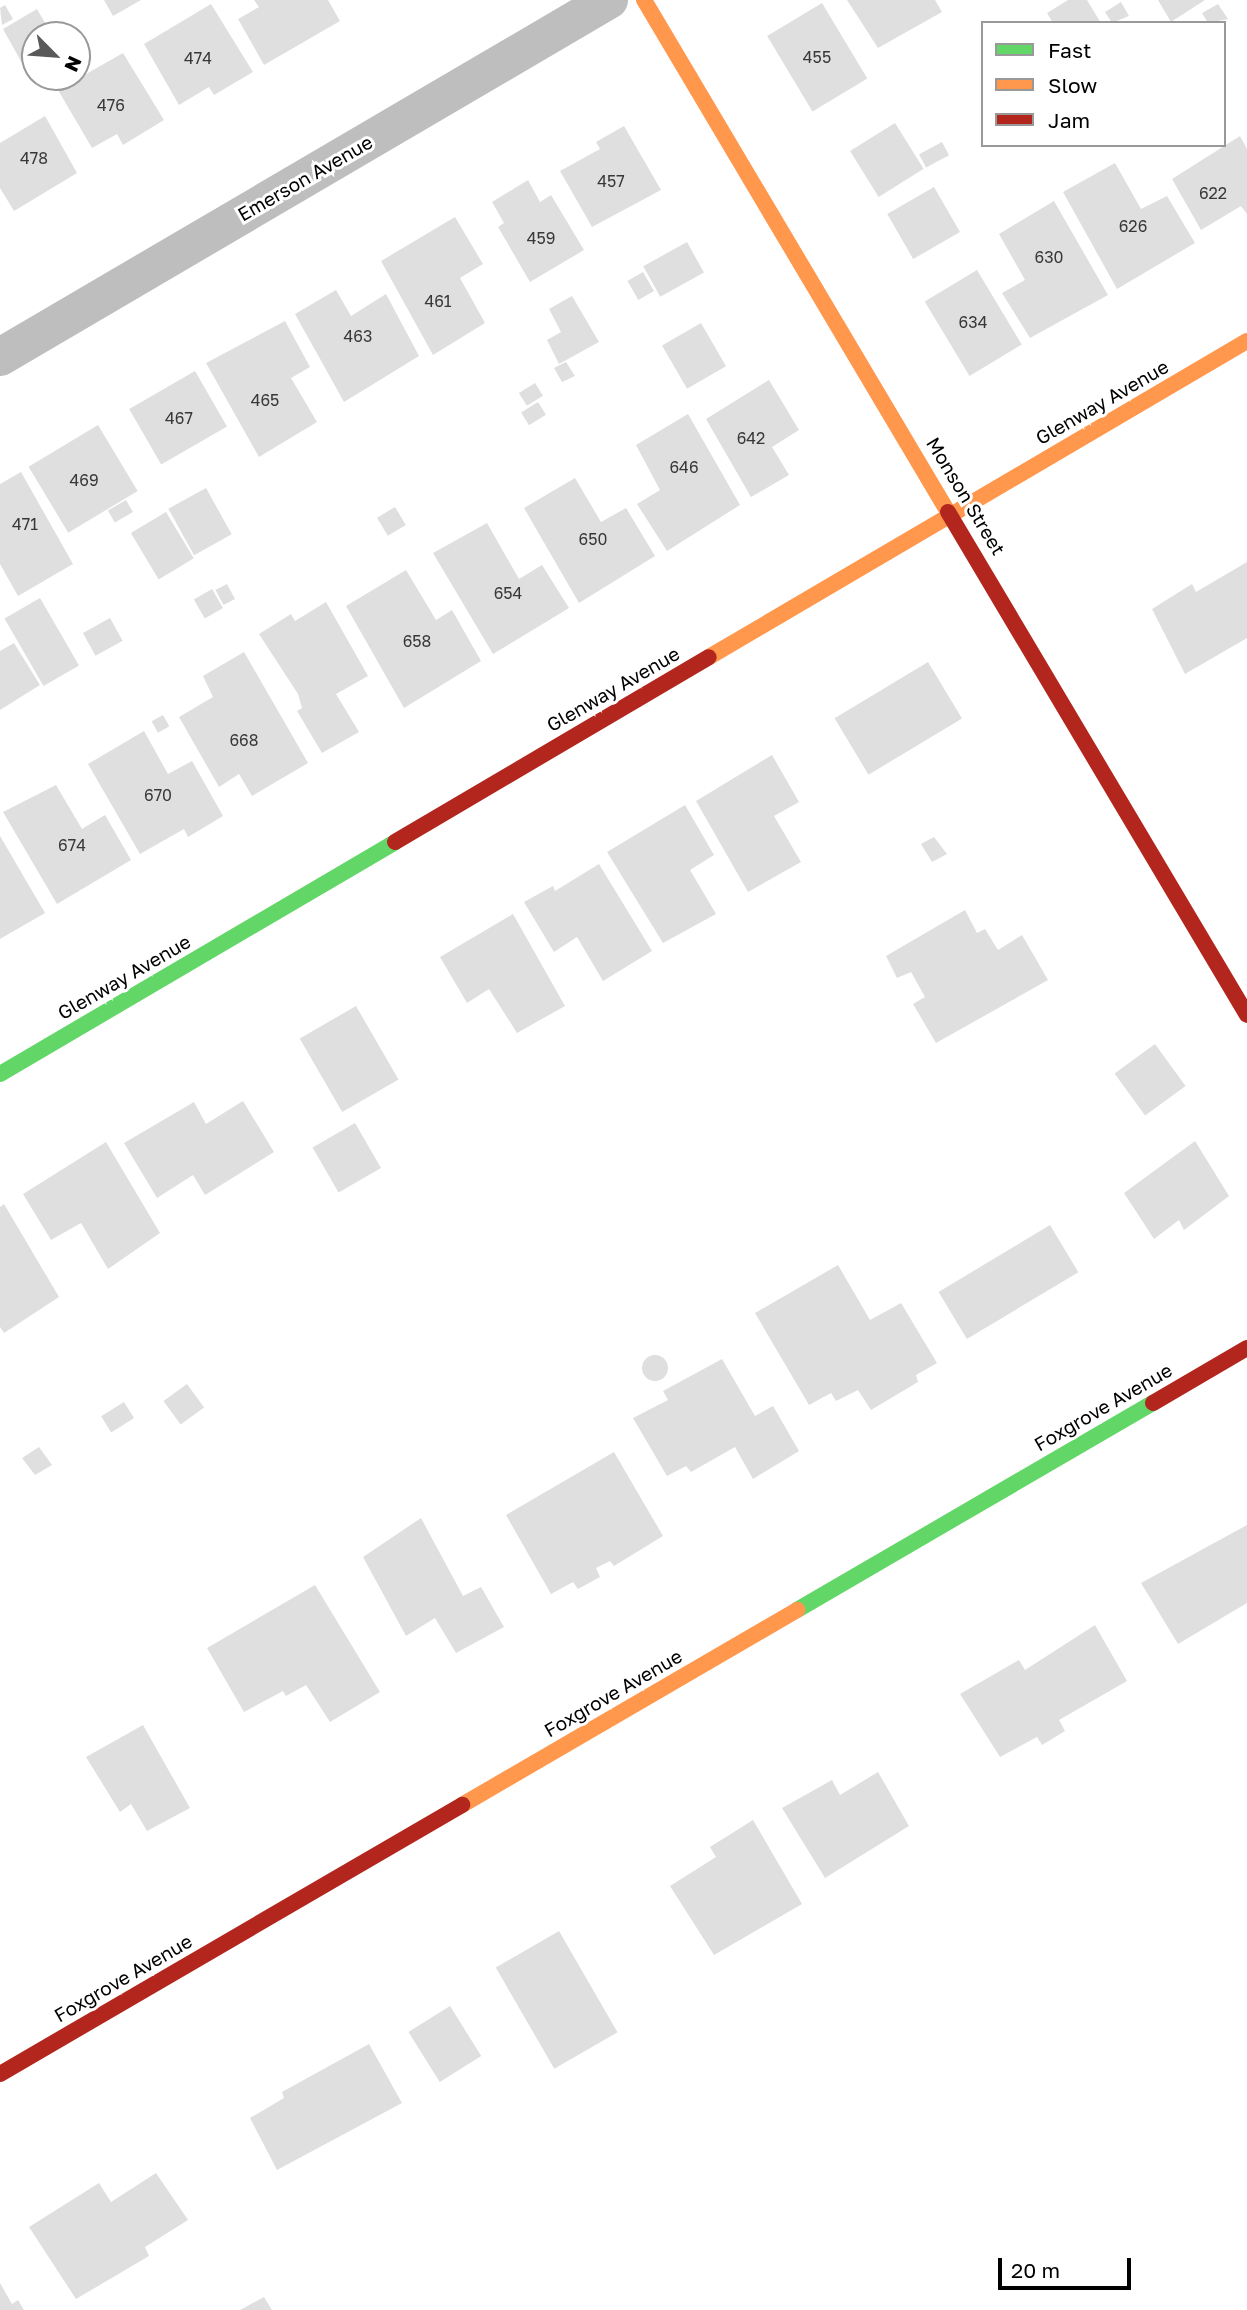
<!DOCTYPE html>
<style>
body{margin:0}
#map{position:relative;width:1247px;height:2310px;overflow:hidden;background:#fff;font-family:"Golos Text",sans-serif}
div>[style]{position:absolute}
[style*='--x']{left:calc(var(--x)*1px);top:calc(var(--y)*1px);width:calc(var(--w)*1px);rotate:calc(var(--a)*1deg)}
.building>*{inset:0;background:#dfdfdf;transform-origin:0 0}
.round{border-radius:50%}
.street>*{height:38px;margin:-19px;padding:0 19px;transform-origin:19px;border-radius:19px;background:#bebebe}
.fast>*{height:16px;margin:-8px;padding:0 8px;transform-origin:8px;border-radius:8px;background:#63d668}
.slow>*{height:16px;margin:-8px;padding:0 8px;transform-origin:8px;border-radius:8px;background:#ff974d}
.jam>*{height:16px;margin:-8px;padding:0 8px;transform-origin:8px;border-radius:8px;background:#b3261e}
span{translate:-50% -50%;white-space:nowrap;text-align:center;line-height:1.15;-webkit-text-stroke:6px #fff;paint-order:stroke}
.number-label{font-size:16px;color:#383838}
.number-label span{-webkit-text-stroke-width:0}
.street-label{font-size:19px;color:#000}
.legend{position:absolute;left:981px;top:21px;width:245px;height:126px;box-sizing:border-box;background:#fff;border:2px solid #999;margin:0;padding:9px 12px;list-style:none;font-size:21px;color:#000}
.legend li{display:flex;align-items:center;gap:14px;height:35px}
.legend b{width:35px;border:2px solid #999}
.north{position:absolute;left:21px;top:21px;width:70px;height:70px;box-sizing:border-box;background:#fff;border:2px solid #999;border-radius:50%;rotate:115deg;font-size:19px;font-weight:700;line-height:28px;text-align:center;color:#000}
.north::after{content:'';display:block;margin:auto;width:24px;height:32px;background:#595959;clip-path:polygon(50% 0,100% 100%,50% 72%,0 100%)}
.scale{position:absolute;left:998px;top:2258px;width:133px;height:32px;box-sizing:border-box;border:4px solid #000;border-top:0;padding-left:9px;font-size:21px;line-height:24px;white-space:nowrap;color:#000;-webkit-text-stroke:5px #fff;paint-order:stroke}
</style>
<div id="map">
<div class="building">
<div style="clip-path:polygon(104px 0,141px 0,113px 16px)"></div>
<div style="clip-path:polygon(254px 0,328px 0,340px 21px,264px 65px,238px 19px,259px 7px)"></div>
<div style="clip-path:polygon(847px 0,935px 0,942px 12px,878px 48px)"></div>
<div style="clip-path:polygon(1068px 0,1087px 0,1101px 23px,1053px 23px,1047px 13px)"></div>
<div style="clip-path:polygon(1158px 0,1205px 0,1171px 22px)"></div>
<div style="clip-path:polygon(1121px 2px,1129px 16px,1112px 23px,1105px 12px)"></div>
<div style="left:822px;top:3px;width:88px;height:64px;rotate:59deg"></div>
<div style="clip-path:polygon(211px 4px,253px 72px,214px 95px,209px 87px,179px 105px,144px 44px)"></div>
<div style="clip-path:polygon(1218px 4px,1228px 19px,1208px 23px,1202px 13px)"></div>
<div style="clip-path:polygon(5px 5px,13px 19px,2px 25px,0 8px)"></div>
<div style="clip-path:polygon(37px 9px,52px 35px,35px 35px,35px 67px,27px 72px,3px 29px)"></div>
<div style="clip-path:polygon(123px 53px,164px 120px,123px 145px,117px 134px,92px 148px,58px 90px)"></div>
<div style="clip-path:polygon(45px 116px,77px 173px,14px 211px,0 188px,0 143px)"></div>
<div style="left:895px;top:123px;width:54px;height:53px;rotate:58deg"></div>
<div style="clip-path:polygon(624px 126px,661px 190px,592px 227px,560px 171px,600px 149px,596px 142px)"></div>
<div style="clip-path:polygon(1240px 136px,1247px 149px,1247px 214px,1241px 206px,1201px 230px,1172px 179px)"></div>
<div style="left:942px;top:142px;width:15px;height:26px;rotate:62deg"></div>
<div style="clip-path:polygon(1115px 163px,1141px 209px,1167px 196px,1195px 243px,1117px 289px,1063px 192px)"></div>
<div style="clip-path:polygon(528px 180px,540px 202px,551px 195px,584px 250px,530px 282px,498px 227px,504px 223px,492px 202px)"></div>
<div style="left:934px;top:187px;width:52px;height:54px;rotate:60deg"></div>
<div style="clip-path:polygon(1054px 201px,1108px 295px,1030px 338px,1002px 293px,1025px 280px,999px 234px)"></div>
<div style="clip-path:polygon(455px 217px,483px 264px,460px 278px,485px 323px,433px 355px,381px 261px)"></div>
<div style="left:687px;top:242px;width:35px;height:50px;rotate:61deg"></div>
<div style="left:977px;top:270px;width:87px;height:61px;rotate:59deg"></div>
<div style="left:643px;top:272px;width:22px;height:18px;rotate:60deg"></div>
<div style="clip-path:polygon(336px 290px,351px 316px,386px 294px,419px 356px,344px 402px,295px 314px)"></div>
<div style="clip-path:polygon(572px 296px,599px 342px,559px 364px,547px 340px,561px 332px,549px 309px)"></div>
<div style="clip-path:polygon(285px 321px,310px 367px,291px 378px,317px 422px,259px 457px,206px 363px)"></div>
<div style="left:701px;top:323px;width:50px;height:45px;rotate:60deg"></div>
<div style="clip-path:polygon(566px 362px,575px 376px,562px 382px,554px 368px)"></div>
<div style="left:195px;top:371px;width:64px;height:76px;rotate:60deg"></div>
<div style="clip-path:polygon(769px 380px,799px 430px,772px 447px,789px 475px,751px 497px,706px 419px)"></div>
<div style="left:535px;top:383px;width:15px;height:19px;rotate:58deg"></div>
<div style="left:538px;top:402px;width:15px;height:20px;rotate:58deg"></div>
<div style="clip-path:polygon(688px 414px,740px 505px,667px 551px,637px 504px,660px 490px,636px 445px)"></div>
<div style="left:98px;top:425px;width:77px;height:81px;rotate:59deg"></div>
<div style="clip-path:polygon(21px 472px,73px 564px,18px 596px,0 564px,0 484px)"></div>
<div style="clip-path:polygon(575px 478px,601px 522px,626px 508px,655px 556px,579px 603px,524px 508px)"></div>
<div style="left:206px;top:488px;width:53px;height:43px;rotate:61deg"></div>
<div style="left:126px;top:500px;width:14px;height:21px;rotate:60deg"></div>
<div style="left:395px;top:507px;width:21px;height:21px;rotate:59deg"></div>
<div style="left:166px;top:512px;width:54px;height:41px;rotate:59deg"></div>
<div style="clip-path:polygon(487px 523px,519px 579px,542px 565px,569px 608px,493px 654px,433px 553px)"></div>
<div style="clip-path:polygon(1247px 562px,1247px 638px,1185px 674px,1152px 609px,1192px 584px,1196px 592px)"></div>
<div style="clip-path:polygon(406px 570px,436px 620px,452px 610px,481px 661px,404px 708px,346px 606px)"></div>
<div style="left:227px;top:584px;width:17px;height:13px;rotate:62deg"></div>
<div style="left:212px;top:589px;width:22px;height:21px;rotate:60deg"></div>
<div style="left:40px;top:598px;width:78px;height:41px;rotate:60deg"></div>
<div style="clip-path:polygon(326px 602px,368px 676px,336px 694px,359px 732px,322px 753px,297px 711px,302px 708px,298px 694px,259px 634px,291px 614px,295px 621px)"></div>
<div style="left:110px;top:618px;width:26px;height:31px;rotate:61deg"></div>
<div style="clip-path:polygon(14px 643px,40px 685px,0 710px,0 651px)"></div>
<div style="clip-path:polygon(244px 652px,308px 763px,252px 796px,239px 774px,219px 787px,179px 717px,213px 697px,203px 676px)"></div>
<div style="left:928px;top:662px;width:66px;height:109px;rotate:59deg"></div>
<div style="left:163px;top:715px;width:13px;height:13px;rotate:61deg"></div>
<div style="clip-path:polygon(144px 731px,168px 774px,192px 761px,223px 816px,188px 837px,184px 829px,140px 854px,88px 764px)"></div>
<div style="clip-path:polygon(772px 755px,799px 802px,774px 816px,801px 862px,748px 892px,696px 801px)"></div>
<div style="clip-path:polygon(56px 785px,82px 829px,105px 815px,131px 860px,57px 904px,3px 812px)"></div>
<div style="clip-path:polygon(685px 805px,714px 855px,690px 870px,716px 914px,663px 943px,607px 852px)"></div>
<div style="clip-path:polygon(0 836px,45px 913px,0 939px)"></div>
<div style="clip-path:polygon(934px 837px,947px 854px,932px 862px,921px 844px)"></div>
<div style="clip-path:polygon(599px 864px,652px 951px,603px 981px,577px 937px,554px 952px,524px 902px,553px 886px,555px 891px)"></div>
<div style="clip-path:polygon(965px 910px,977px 933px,985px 929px,998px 950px,1022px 935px,1048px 980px,936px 1043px,913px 1004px,925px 997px,911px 972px,897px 978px,886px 956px)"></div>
<div style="clip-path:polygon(513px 914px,565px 1006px,517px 1033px,489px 989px,467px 1003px,440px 957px)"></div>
<div style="left:356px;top:1006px;width:85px;height:65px;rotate:60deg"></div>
<div style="left:1155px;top:1044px;width:52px;height:50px;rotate:54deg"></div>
<div style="clip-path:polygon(243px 1101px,274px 1152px,205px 1195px,193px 1175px,157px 1198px,124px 1143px,194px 1102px,206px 1124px)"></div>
<div style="left:355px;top:1123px;width:52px;height:49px;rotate:60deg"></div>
<div style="clip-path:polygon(1195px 1141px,1229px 1196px,1184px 1230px,1179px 1220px,1154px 1239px,1124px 1193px)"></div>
<div style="clip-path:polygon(106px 1142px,160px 1233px,108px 1269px,81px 1223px,51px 1240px,23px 1194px)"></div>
<div style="clip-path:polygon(4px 1204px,59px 1297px,4px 1333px,0 1327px,0 1207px)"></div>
<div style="left:1050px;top:1225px;width:55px;height:130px;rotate:59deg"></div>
<div style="clip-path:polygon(838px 1265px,870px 1320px,901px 1303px,937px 1363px,916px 1375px,918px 1382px,871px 1410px,858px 1390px,836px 1401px,831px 1393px,809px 1405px,755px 1313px)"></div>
<div class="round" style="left:642px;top:1355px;width:26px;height:26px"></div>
<div style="clip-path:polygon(722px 1359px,755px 1416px,773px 1406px,799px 1451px,753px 1479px,735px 1447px,691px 1472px,686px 1466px,667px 1476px,633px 1418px,668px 1400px,663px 1391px)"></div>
<div style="left:187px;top:1384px;width:29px;height:29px;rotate:54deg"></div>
<div style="left:124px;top:1402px;width:19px;height:27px;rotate:58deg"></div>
<div style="clip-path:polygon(39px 1447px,52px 1465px,35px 1475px,22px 1458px)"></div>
<div style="clip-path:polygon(614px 1452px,663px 1536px,614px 1566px,610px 1561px,596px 1568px,600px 1577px,578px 1589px,573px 1582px,551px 1594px,506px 1515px)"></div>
<div style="clip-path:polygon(421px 1518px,463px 1596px,481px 1587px,504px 1627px,456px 1653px,435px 1618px,406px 1636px,363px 1557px)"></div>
<div style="clip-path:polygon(1247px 1525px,1247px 1603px,1178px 1644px,1141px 1583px)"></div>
<div style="clip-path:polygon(315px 1585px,380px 1692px,330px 1722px,306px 1685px,286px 1696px,283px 1691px,244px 1712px,207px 1648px)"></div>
<div style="clip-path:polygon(1095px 1625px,1127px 1681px,1059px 1720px,1065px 1731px,1042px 1745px,1037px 1737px,1000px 1757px,960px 1694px,1019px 1660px,1025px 1670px)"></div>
<div style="clip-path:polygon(143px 1725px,190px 1808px,147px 1831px,131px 1804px,120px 1812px,86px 1757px)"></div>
<div style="clip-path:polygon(878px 1772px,909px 1826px,825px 1878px,782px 1808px,832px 1780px,840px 1795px)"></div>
<div style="clip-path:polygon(753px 1820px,802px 1904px,714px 1955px,670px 1886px,716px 1857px,710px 1847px)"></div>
<div style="left:559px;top:1931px;width:117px;height:73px;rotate:60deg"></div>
<div style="left:450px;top:2006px;width:59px;height:49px;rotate:58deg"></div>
<div style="clip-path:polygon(369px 2044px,402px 2103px,277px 2170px,250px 2118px,284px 2098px,282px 2092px)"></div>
<div style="clip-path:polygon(156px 2173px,188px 2220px,145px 2247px,149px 2256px,76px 2299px,29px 2227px,99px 2183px,111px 2202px)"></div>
<div style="clip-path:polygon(0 2283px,12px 2304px,18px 2300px,24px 2310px,0 2310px)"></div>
<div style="clip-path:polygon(264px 2297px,272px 2310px,240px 2310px)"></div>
</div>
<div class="street">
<div style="--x:0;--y:357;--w:706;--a:-30.38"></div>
</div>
<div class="fast">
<div style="--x:0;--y:1074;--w:458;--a:-30.4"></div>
<div style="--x:797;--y:1610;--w:412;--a:-30.2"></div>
</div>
<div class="slow">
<div style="--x:644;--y:0;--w:595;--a:59.3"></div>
<div style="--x:709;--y:657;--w:624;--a:-30.43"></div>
<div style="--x:462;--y:1805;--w:388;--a:-30.2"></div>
</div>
<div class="jam">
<div style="--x:948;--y:512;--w:585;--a:59.27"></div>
<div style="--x:395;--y:842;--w:364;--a:-30.5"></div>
<div style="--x:1153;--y:1403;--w:109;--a:-30.3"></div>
<div style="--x:0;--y:2074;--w:535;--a:-30.21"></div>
</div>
<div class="number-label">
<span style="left:817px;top:57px">455</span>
<span style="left:198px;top:58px">474</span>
<span style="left:111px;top:105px">476</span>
<span style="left:34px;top:158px">478</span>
<span style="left:611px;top:181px">457</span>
<span style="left:1213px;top:193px">622</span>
<span style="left:1133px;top:226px">626</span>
<span style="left:541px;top:238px">459</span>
<span style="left:1049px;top:257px">630</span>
<span style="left:438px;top:301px">461</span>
<span style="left:973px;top:322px">634</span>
<span style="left:358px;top:336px">463</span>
<span style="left:265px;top:400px">465</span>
<span style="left:179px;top:418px">467</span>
<span style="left:751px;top:438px">642</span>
<span style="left:684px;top:467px">646</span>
<span style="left:84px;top:480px">469</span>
<span style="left:25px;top:524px">471</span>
<span style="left:593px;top:539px">650</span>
<span style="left:508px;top:593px">654</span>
<span style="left:417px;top:641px">658</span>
<span style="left:244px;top:740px">668</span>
<span style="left:158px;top:795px">670</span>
<span style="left:72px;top:845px">674</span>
</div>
<div class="street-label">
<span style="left:305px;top:178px;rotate:-30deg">Emerson Avenue</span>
<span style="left:1102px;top:402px;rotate:-30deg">Glenway Avenue</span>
<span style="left:966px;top:496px;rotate:59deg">Monson Street</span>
<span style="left:613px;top:689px;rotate:-30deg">Glenway Avenue</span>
<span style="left:124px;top:977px;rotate:-30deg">Glenway Avenue</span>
<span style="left:1103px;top:1407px;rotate:-30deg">Foxgrove Avenue</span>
<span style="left:613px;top:1693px;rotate:-30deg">Foxgrove Avenue</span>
<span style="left:123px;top:1978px;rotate:-30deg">Foxgrove Avenue</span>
</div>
<ul class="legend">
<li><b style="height:9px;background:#63d668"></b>Fast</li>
<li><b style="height:9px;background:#ff974d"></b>Slow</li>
<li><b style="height:9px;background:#b3261e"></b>Jam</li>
</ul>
<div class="north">N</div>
<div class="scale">20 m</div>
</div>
